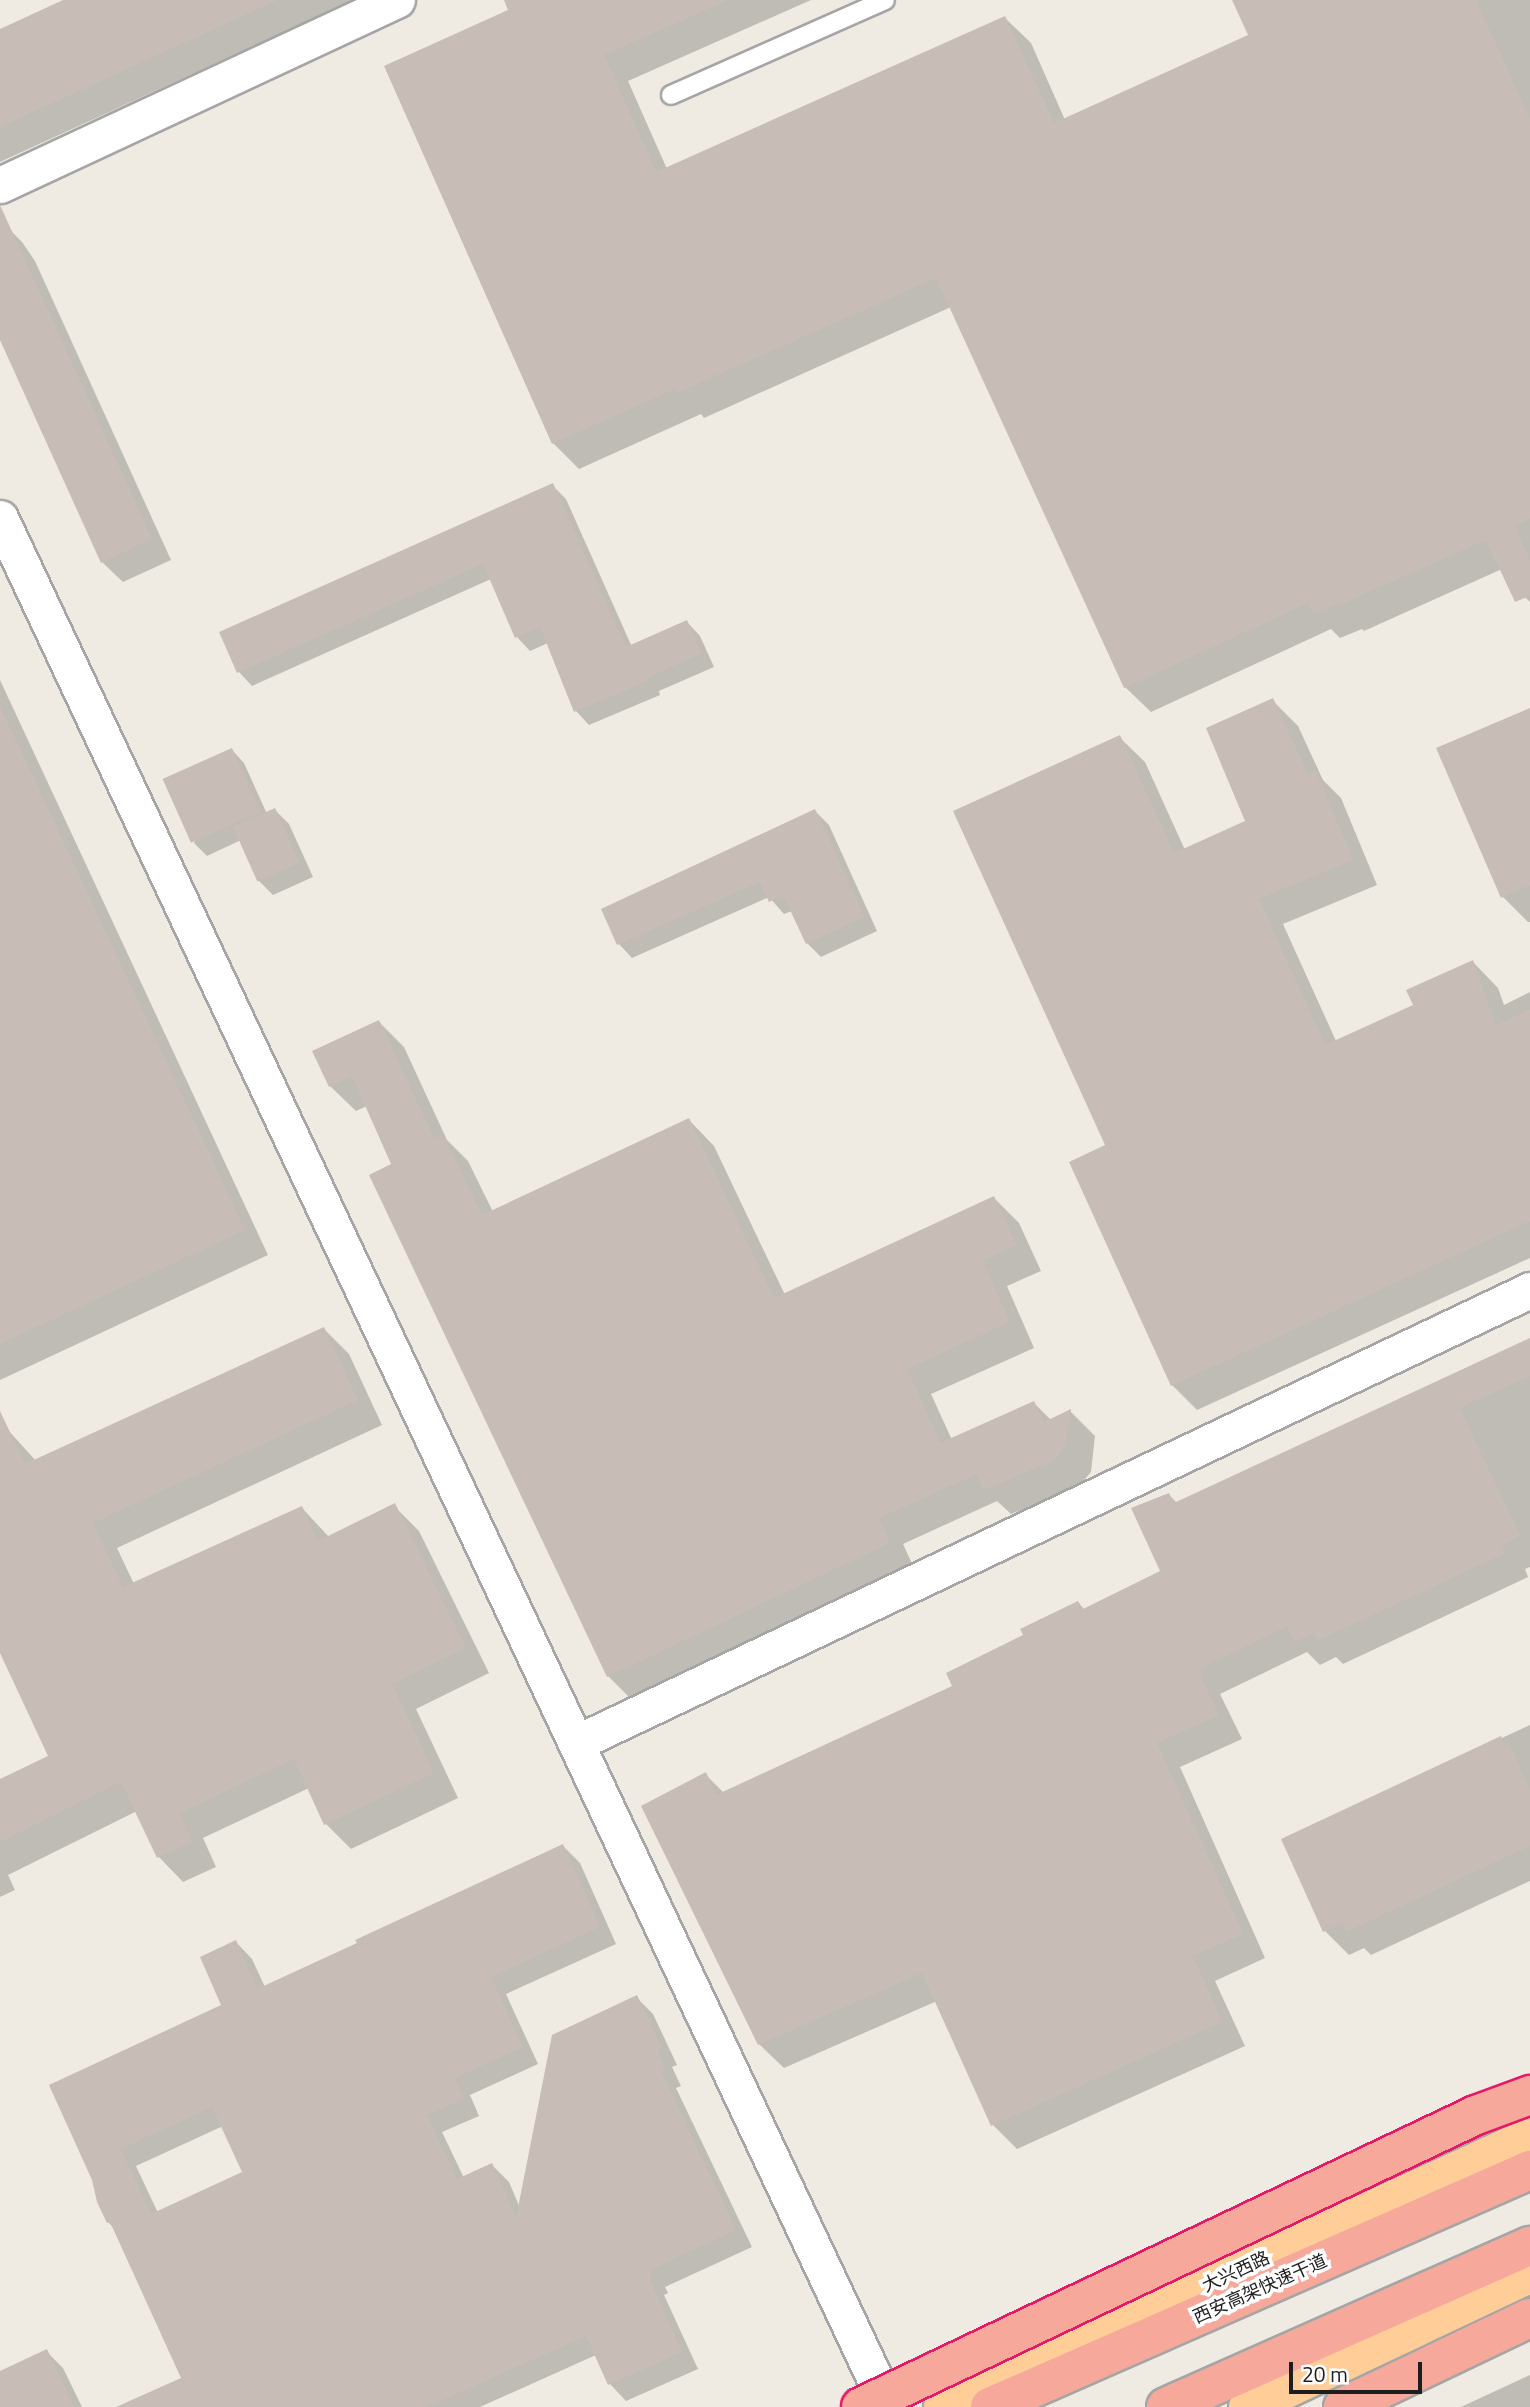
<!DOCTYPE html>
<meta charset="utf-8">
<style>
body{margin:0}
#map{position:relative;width:1530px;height:2407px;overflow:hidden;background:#efebe3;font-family:"Titillium Web","Noto Sans SC",sans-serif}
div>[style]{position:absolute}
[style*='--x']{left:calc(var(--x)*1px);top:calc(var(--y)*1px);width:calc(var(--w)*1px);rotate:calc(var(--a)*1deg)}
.shadow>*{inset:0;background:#0003}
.building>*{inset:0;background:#c7bcb6;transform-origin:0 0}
.roads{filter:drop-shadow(2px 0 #a5a5a5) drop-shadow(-2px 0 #a5a5a5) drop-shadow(0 2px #a5a5a5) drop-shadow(0 -2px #a5a5a5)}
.service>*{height:18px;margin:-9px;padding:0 9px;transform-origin:9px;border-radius:9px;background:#fff}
.minor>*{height:35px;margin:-17.5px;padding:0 17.5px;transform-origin:17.5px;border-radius:17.5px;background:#fff}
.primary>*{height:38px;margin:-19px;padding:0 19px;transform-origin:19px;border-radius:19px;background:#ffcd98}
.trunk>*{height:38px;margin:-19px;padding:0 19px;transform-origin:19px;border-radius:19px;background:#f6a99b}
.bridges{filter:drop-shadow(2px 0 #e5186a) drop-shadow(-2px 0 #e5186a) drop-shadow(0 2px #e5186a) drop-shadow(0 -2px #e5186a)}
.trunk-bridge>*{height:38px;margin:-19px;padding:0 19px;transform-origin:19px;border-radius:19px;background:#f6a99b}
span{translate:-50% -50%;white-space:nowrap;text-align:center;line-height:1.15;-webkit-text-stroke:7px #fff;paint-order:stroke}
.street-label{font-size:18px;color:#1e1e1e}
.scale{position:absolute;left:1289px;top:2362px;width:133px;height:32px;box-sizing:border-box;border:4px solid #1e1e1e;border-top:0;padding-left:9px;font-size:21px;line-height:24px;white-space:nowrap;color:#1e1e1e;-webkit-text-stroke:5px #fff;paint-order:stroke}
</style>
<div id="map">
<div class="shadow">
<div style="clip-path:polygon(68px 0,354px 0,0 162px,0 31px)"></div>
<div style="clip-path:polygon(506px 0,811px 0,628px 81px,667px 169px,1005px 18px,1031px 43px,1065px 120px,1250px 36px,1234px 0,1530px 0,1530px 602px,1505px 577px,1502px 569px,1364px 631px,1362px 629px,1340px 638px,1331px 629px,1151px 712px,1125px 687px,951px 307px,704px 418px,701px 414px,579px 469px,553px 443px,511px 11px)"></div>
<div style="clip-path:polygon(1px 221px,22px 242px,35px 261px,171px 560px,123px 582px,102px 562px,0 336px)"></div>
<div style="clip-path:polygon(552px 485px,566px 499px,632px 647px,687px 622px,700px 636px,714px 667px,659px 691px,660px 695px,589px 725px,576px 711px,548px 643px,530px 651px,517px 637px,491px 579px,252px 686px,239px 672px,221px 633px)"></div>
<div style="clip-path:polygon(0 680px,268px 1255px,0 1380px)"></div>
<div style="clip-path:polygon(1272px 700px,1298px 726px,1323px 780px,1341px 798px,1377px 885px,1283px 924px,1336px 1041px,1415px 1005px,1473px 962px,1498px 988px,1504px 1005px,1530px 992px,1530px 1258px,1197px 1410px,1172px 1385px,1108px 1146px,1119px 737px,1145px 762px,1185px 850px,1248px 822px)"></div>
<div style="clip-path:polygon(1530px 710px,1530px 922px,1528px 922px,1503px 897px)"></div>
<div style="clip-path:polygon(232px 750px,244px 763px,267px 814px,275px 810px,289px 824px,313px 877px,273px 895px,259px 881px,241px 840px,207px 856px,194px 843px)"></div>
<div style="clip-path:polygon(815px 811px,829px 825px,877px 931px,821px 957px,807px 943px,792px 911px,784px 914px,769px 897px,632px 958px,619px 944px)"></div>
<div style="clip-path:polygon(379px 1022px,404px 1047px,447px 1140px,468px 1161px,493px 1212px,689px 1120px,714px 1146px,785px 1295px,994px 1198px,1019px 1223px,1041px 1271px,1007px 1286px,1034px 1348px,931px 1394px,952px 1440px,1034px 1403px,1051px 1420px,1070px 1411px,1095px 1436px,1091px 1472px,1079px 1486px,1011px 1514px,997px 1501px,903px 1544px,914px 1568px,633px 1701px,608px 1676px,367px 1106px,356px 1111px,330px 1086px)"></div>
<div style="clip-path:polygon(324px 1329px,349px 1354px,382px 1425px,117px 1548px,134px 1584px,302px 1508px,329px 1537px,394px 1506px,419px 1531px,489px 1673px,416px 1709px,458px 1798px,351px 1849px,326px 1824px,309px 1788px,203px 1838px,216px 1867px,183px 1882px,159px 1857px,137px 1811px,8px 1875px,15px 1890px,0 1897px,0 1781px,50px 1757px,0 1652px,0 1434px,8px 1430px,36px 1461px)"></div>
<div style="clip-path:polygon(1530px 1340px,1530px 1567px,1525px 1569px,1528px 1577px,1343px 1664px,1336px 1657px,1320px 1665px,1307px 1652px,1220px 1694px,1242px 1739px,1180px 1767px,1265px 1958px,1215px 1981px,1245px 2046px,1017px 2149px,993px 2125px,937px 2001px,784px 2068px,759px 2044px,705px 1774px,724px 1793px,954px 1687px,1078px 1603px,1085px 1610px,1162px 1572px,1169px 1495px,1177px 1503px)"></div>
<div style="clip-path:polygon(1530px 1725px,1530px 1881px,1371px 1955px,1364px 1948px,1349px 1955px,1325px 1931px,1283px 1840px)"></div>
<div style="clip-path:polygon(evenodd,563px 1846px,580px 1863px,616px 1944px,506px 1994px,538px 2064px,470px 2095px,479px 2116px,442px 2132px,464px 2178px,492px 2165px,509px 2182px,520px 2208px,636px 1997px,653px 2014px,677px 2065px,672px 2067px,681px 2086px,676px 2088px,752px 2247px,665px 2287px,668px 2293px,664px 2295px,698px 2369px,626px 2401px,610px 2384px,596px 2355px,480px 2407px,120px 2407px,183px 2379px,115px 2229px,108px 2222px,94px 2180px,223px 2006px,236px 1942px,252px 1959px,265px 1987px,563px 1846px,223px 2126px,244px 2173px,158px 2213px,136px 2166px,223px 2126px)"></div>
<div style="clip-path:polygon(46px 2351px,63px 2368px,82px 2407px,0 2407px,0 2373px)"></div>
<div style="clip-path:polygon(1530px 2375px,1530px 2407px,1461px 2407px)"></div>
</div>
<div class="building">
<div style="clip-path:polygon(63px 0,278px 0,0 127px,0 29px)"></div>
<div style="clip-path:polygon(504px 0,728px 0,604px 55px,656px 172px,1005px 16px,1054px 123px,1248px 35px,1232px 0,1476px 0,1530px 119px,1530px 519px,1515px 525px,1530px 561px,1530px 596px,1515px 602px,1486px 540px,1337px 606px,1336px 604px,1313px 613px,1308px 603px,1124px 688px,936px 278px,677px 393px,675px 389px,552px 444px,384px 66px,508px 10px)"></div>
<div style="clip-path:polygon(0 205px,152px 539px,101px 563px,0 340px)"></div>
<div style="clip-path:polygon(553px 483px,626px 647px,687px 620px,702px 653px,647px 678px,648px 681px,574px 712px,540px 627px,515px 638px,483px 564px,237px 673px,219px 632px)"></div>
<div style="clip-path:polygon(1273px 698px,1308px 774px,1316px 771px,1353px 860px,1259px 899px,1325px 1045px,1413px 1005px,1406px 990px,1473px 960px,1496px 1025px,1530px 1009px,1530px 1221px,1171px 1386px,1069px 1162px,1105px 1145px,953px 811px,1120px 735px,1174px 853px,1245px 821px,1206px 728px)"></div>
<div style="clip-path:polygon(0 706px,245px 1230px,0 1344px)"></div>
<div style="clip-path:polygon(1530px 708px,1530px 885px,1501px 898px,1436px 748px)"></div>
<div style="left:232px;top:748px;width:70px;height:76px;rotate:66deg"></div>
<div style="left:275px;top:808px;width:60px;height:46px;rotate:66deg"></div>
<div style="clip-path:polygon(815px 809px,865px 917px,806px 944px,783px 895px,769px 902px,760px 882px,617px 945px,601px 909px)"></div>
<div style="clip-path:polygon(379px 1020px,434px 1138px,443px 1134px,482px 1215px,689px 1118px,774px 1298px,994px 1196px,1017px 1245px,983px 1261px,1010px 1322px,907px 1369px,940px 1443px,1034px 1401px,1044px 1422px,1071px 1409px,1066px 1446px,1053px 1461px,984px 1490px,977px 1474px,879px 1518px,890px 1543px,607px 1677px,369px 1175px,391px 1164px,352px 1076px,329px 1087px,312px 1051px)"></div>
<div style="clip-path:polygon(324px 1327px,358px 1400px,93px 1523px,123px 1587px,302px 1506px,318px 1541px,395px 1503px,466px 1648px,392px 1684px,434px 1773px,324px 1825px,294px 1759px,180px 1813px,192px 1842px,157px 1858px,121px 1782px,0 1842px,0 1779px,48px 1756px,0 1653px,0 1411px,25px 1464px)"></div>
<div style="clip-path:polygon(1530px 1338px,1530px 1376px,1460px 1408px,1520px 1536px,1502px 1545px,1506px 1553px,1317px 1641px,1314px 1633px,1295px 1642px,1287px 1626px,1198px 1670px,1219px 1715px,1157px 1743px,1243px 1934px,1193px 1956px,1222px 2022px,991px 2126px,922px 1973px,758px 2045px,641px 1806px,706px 1772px,716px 1795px,952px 1686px,946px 1673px,1023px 1635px,1020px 1629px,1078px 1601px,1083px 1609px,1160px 1571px,1131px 1508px,1169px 1493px,1174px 1503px)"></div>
<div style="clip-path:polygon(1501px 1736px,1505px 1746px,1509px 1744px,1530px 1789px,1530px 1846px,1346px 1932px,1342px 1923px,1323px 1932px,1281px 1839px)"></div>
<div style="clip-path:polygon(evenodd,563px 1844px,600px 1927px,491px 1977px,523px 2047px,455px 2078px,464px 2099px,427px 2115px,457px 2179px,492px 2163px,516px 2218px,552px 2035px,637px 1995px,662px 2048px,657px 2050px,665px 2069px,661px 2071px,736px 2230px,650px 2270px,652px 2276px,649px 2278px,682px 2352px,608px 2385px,586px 2336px,427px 2407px,116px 2407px,181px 2378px,110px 2222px,107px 2223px,97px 2202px,92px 2180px,49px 2085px,221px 2005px,200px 1957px,236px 1940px,257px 1989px,357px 1943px,355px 1940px,563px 1844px,212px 2107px,242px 2172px,151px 2214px,121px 2149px,212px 2107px)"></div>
<div style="clip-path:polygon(47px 2349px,74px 2407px,0 2407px,0 2371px)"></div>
</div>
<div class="roads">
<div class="service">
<div style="--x:671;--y:95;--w:234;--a:-23.9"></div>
</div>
<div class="minor">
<div style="--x:0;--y:185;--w:438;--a:-25"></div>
<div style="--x:0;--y:518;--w:2087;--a:64.82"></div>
<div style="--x:576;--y:1743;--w:1056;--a:-25.4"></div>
</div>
<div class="primary">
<div style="--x:943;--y:2407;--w:646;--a:-24.7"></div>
<div style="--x:1248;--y:2407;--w:312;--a:-25.3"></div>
</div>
<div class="trunk">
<div style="--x:990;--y:2407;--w:590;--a:-23.7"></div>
<div style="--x:1166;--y:2407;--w:398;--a:-23.9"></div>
<div style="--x:1343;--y:2407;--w:207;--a:-25.5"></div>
</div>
</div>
<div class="bridges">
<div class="trunk-bridge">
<div style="--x:861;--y:2407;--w:681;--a:-25.4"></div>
<div style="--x:1476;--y:2115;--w:58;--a:-20.3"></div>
</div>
</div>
<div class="street-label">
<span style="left:1236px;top:2272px;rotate:-25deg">大兴西路</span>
<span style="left:1260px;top:2289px;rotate:-24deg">西安高架快速干道</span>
</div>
<div class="scale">20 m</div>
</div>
